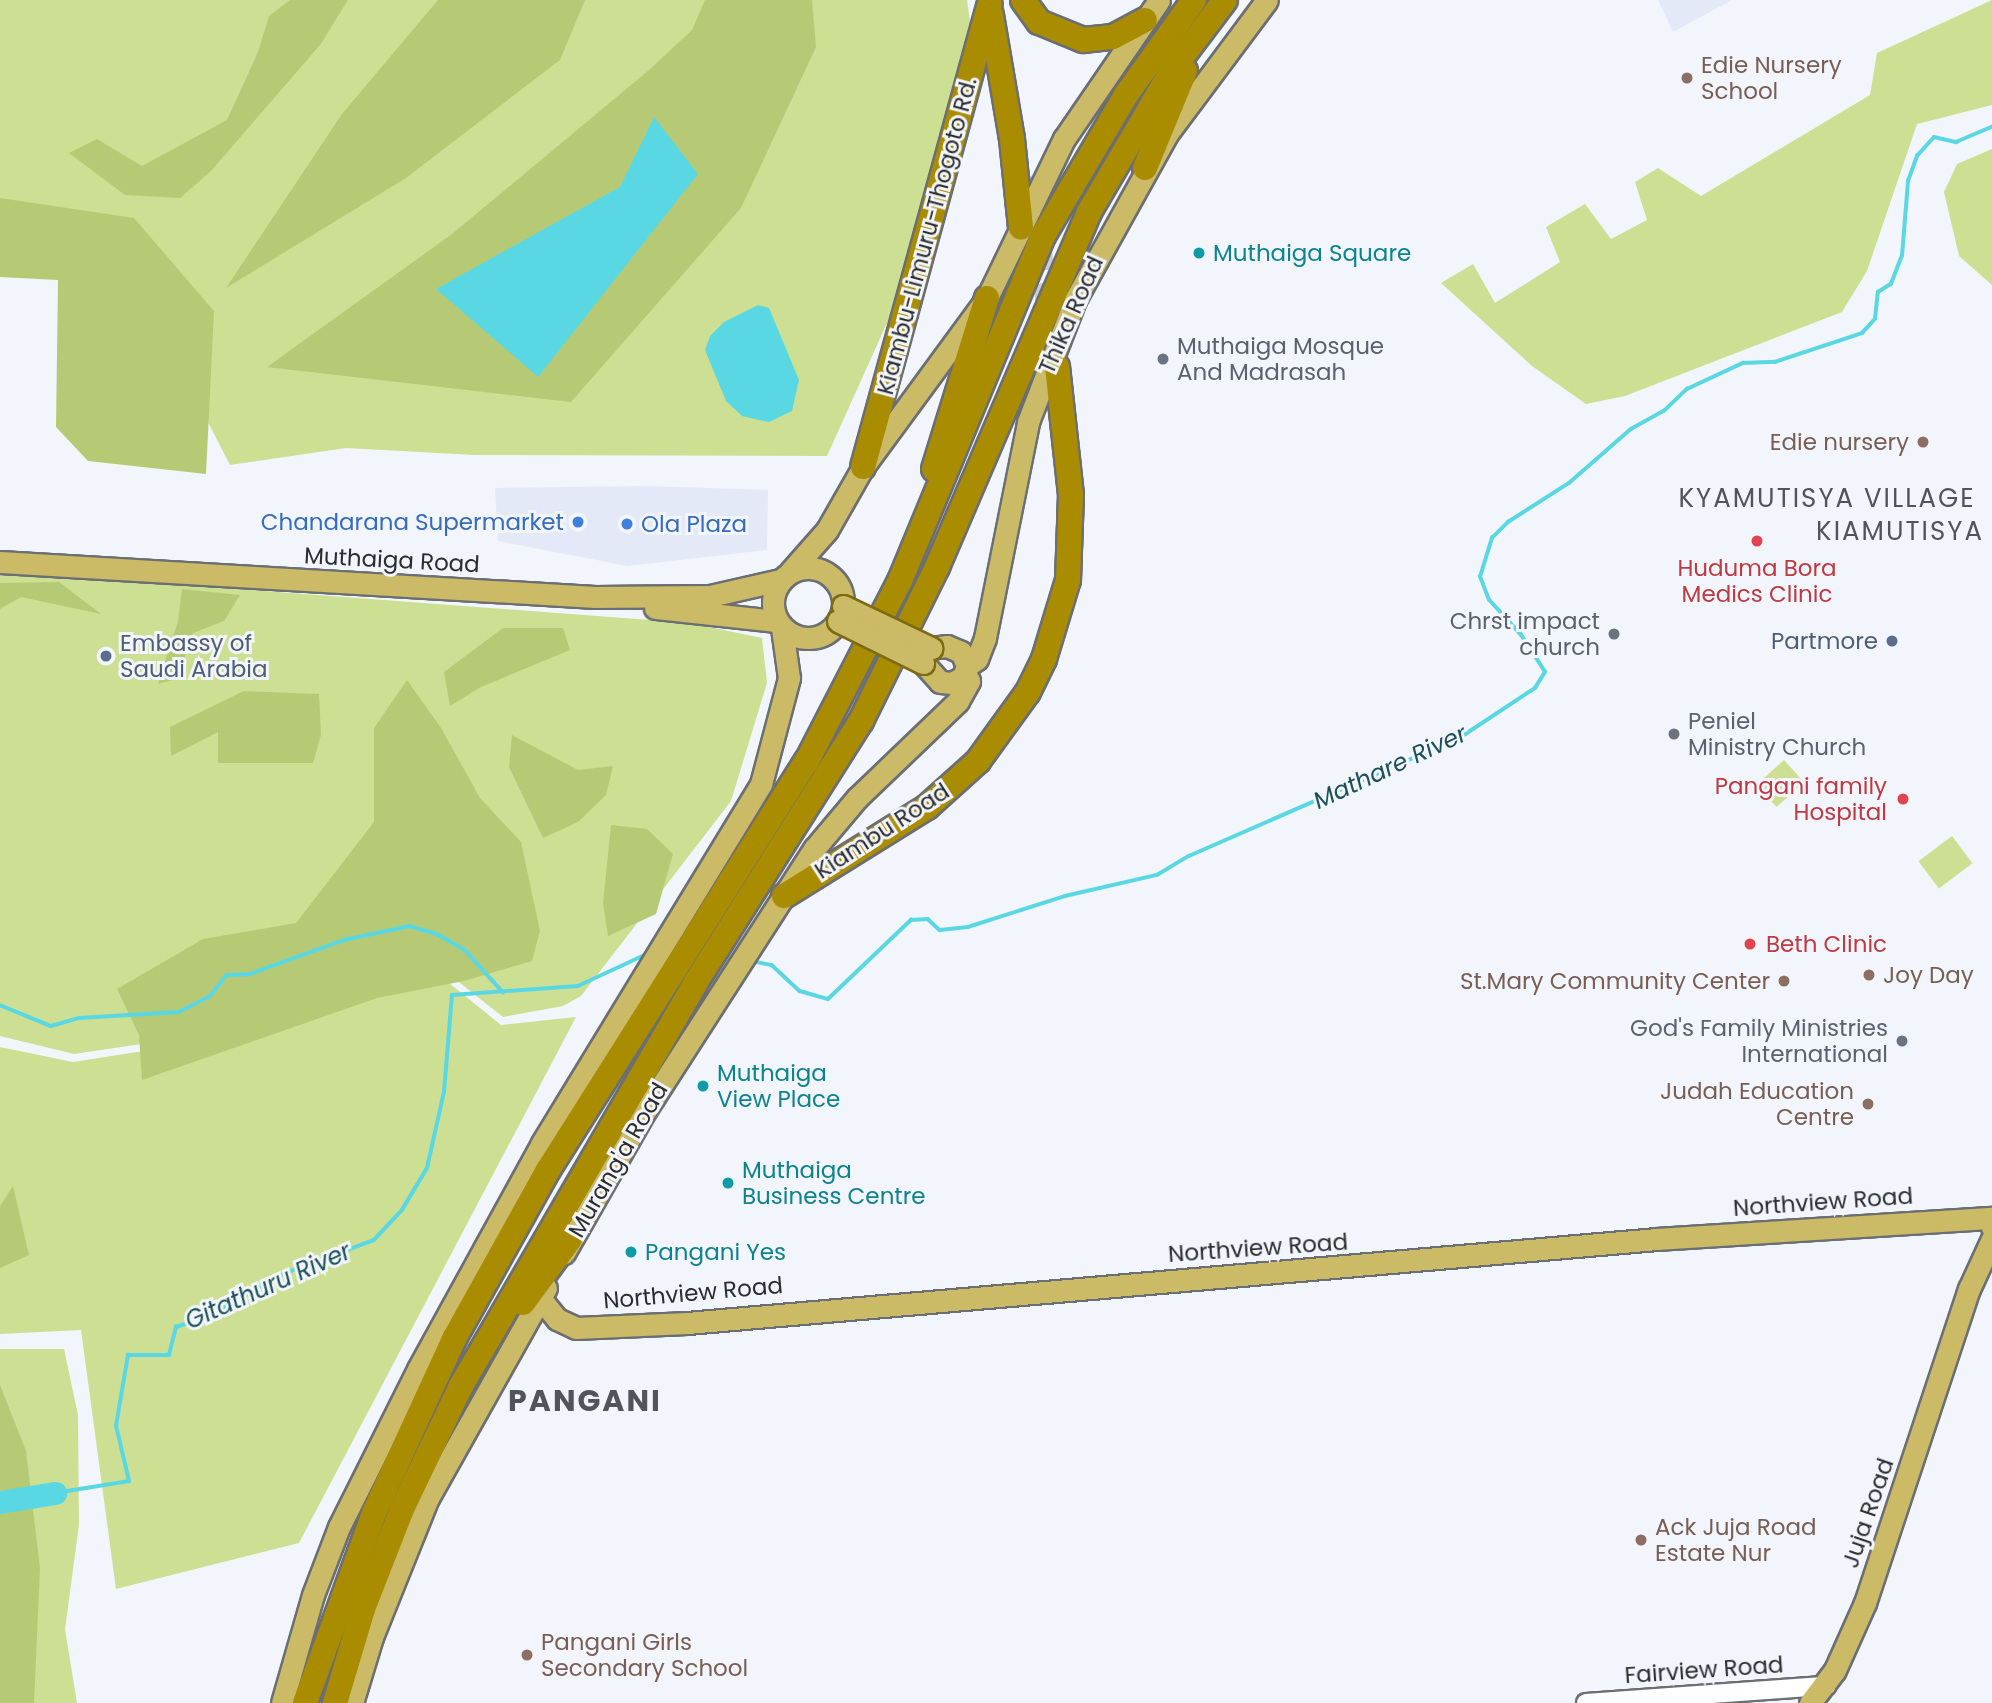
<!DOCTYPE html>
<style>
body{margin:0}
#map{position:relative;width:1992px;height:1703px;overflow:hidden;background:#f2f5fb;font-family:Poppins,sans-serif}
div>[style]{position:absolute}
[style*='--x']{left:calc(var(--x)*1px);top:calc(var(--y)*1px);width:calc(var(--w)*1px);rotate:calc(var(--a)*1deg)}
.built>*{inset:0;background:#e3e9f6}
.green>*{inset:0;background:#ccdf93;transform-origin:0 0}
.forest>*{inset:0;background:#b6ca76}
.water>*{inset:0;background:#59d8e4}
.stream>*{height:3.5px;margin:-1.75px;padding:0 1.75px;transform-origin:1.75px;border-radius:1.75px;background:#59d8e4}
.river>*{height:23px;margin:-11.5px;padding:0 11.5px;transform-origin:11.5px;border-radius:11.5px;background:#59d8e4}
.highway-tunnel>*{height:24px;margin-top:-12px;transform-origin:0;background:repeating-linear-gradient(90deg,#cacdd2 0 24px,transparent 0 36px)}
.roads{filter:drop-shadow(2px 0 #6b6e73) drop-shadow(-2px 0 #6b6e73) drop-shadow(0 2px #6b6e73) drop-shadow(0 -2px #6b6e73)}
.minor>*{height:18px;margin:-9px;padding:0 9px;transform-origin:9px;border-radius:9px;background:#fff}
.major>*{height:21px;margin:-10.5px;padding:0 10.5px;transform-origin:10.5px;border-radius:10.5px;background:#cbba66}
.major>.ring{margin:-10.5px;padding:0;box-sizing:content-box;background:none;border:21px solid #cbba66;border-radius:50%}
.highway>*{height:24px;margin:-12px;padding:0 12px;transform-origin:12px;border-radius:12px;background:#a98c00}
.bridges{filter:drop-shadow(2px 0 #7d6b10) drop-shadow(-2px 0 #7d6b10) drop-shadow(0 2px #7d6b10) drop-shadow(0 -2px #7d6b10)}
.major-bridge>*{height:21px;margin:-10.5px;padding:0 10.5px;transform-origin:10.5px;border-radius:10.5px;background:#cbba66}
.dots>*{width:19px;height:19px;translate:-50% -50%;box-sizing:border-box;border:4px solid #f2f5fb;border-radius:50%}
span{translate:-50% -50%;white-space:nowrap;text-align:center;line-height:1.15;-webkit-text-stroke:6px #f2f5fb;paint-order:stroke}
.education-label{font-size:23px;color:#785e54}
.left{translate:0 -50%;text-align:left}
.right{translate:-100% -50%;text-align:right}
.street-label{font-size:23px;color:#2c2d2f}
.culture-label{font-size:23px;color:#0d838f}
.worship-label{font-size:23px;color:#5b616d}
.shop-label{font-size:23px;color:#366cbe}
.health-label{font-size:23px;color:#be3a42}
.service-label{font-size:23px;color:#4e5e75}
.water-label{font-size:24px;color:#1b5157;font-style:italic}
.quarter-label{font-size:26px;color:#525459;letter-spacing:2px}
.district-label{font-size:30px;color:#525459;font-weight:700;letter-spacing:2px}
</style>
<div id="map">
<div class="built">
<div style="clip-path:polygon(1658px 0,1732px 0,1673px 32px)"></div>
<div style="clip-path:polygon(645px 486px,768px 490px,767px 550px,628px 566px,498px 541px,495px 488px)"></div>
</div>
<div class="green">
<div style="clip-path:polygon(0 0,967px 0,974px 49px,896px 303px,827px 456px,475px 455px,346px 448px,230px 465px,127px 265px,0 248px)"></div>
<div style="clip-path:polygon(1992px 0,1992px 105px,1917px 124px,1867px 271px,1842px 312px,1625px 396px,1586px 404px,1532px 366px,1441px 283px,1473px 264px,1495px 303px,1560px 262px,1546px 227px,1585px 204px,1611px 239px,1647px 220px,1635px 182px,1658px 168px,1701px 196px,1870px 95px,1877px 53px)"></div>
<div style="clip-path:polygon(1992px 149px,1992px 285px,1959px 256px,1944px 192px,1957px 164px)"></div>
<div style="clip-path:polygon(0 571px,690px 623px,762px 638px,767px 683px,731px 801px,581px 996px,563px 1006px,503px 1017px,417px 949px,148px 1043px,74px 1054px,0 1036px)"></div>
<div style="left:1784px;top:760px;width:30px;height:37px;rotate:48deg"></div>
<div style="left:1952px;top:836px;width:34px;height:42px;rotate:53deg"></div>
<div style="clip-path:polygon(417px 957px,501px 1025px,576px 1017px,299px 1543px,116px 1589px,81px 1330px,0 1334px,0 1047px,73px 1062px,150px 1050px)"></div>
<div style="clip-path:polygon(0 1349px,64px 1349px,78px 1415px,79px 1525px,65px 1629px,77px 1703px,0 1703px)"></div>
</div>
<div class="forest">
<div style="clip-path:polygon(290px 0,348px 0,320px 45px,211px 171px,180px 198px,125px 195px,69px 153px,97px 139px,142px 166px,227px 120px,258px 52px,269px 16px)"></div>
<div style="clip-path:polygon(438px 0,585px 0,560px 60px,406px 178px,226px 288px,342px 114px)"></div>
<div style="clip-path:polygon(705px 0,812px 0,816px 47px,741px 208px,571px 402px,267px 367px,452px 234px,649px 70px,692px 30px)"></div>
<div style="clip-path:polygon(0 198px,134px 218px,214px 311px,206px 474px,88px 461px,56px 427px,58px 280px,0 277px)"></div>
<div style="clip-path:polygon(59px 582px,101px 614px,21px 597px,0 609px,0 583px)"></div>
<div style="clip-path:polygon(182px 589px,240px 595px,224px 621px,193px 633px,177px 679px,158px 684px,178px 621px)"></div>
<div style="clip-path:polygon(503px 628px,563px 628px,570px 650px,481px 687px,450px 706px,444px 672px)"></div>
<div style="clip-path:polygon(407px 680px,441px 728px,480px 798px,521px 842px,540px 931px,532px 961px,464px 981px,377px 998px,142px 1080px,139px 1035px,117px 989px,203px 939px,296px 923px,374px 822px,374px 728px)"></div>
<div style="clip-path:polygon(244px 691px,319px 694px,321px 735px,313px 763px,218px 763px,218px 732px,171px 756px,170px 727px)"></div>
<div style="clip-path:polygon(512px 735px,578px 770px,613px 766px,606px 795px,578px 822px,543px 838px,509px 767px)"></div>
<div style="clip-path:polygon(611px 825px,647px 829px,673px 854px,656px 914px,608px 936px,603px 903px)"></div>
<div style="clip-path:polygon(13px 1186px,29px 1255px,0 1268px,0 1206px)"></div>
<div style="clip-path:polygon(0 1385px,26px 1451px,40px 1568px,34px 1703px,0 1703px)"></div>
</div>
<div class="water">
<div style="clip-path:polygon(654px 117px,698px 174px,538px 377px,436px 289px,620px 187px)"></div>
<div style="clip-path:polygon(758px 305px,769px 308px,799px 380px,792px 411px,769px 422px,742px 416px,726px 401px,705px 350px,710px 336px,724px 322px)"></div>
</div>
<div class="stream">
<div style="--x:751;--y:961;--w:21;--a:11"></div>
<div style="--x:772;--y:965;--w:38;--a:43"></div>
<div style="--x:800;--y:991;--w:29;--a:16"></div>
<div style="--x:828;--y:999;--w:115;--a:-43.6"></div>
<div style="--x:911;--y:920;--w:17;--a:-3"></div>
<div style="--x:928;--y:919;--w:16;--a:43"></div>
<div style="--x:940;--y:930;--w:28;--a:-6"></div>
<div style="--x:968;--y:927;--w:102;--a:-17.7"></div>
<div style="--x:1065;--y:896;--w:94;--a:-12.9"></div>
<div style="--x:1157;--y:875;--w:37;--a:-31"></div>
<div style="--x:1189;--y:856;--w:297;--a:-23.6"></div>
<div style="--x:1461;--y:737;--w:89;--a:-33.5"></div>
<div style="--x:1535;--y:688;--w:19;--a:-58"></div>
<div style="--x:1545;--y:672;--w:44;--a:-123"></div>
<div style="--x:1521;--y:635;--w:47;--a:-132.4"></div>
<div style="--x:1489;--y:600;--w:25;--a:-111"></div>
<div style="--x:1480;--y:577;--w:41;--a:-72.9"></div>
<div style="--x:1492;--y:538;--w:23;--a:-45"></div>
<div style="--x:1508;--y:522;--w:72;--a:-32.6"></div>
<div style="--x:1569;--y:483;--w:82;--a:-41.1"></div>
<div style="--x:1631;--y:429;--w:38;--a:-29"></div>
<div style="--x:1664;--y:411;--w:32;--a:-44"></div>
<div style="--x:1687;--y:389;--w:62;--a:-24.9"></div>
<div style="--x:1743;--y:363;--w:32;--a:-2"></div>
<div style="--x:1775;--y:362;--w:92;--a:-18.4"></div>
<div style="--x:1862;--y:333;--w:19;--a:-47"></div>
<div style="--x:1875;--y:319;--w:27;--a:-84"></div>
<div style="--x:1878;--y:292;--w:15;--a:-32"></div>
<div style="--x:1891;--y:284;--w:30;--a:-69"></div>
<div style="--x:1902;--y:256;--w:75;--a:-85.4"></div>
<div style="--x:1908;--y:181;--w:27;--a:-70"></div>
<div style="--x:1917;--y:156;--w:25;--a:-48"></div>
<div style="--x:1934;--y:137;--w:23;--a:13"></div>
<div style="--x:1956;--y:142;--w:39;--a:-23"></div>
<div style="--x:0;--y:1005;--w:55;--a:22.4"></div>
<div style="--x:51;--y:1026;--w:29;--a:-16"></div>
<div style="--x:79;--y:1018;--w:100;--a:-3.4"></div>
<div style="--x:179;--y:1012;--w:34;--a:-27"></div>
<div style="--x:209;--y:997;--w:28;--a:-51"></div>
<div style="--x:227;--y:975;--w:23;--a:-2"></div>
<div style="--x:250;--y:974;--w:100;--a:-19.9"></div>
<div style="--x:344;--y:940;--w:67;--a:-12"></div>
<div style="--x:410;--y:926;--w:30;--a:17"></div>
<div style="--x:439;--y:935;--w:30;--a:30"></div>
<div style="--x:465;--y:950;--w:57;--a:47.9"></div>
<div style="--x:55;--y:1493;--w:75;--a:-9.2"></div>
<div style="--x:129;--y:1481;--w:57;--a:-103.3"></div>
<div style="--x:116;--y:1426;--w:72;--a:-80.4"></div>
<div style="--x:128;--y:1355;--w:41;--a:0"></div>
<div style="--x:169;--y:1355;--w:29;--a:-76"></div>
<div style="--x:176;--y:1327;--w:33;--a:-18"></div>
<div style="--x:207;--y:1317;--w:87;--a:-29.5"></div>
<div style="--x:283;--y:1274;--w:97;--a:-20.5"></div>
<div style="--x:374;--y:1240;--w:41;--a:-47"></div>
<div style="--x:402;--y:1210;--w:49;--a:-59.2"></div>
<div style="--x:427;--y:1168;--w:78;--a:-77.4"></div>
<div style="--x:444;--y:1092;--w:97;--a:-85.3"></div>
<div style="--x:452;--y:995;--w:126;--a:-4.1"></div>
<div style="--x:578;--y:986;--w:76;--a:-24.9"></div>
</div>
<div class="river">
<div style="--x:0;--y:1502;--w:56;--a:-9.3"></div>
</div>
<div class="highway-tunnel">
<div style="--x:1028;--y:176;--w:143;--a:81.1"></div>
</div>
<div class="roads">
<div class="minor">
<div style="--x:1586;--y:1703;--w:241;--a:-4.1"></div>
</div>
<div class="major">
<div style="--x:0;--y:562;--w:596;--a:3.37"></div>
<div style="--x:595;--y:597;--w:115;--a:-0.5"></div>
<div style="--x:710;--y:596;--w:72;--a:-12.9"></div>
<div class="ring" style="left:773px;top:568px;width:49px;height:49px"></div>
<div style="--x:790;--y:572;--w:56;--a:-48.6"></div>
<div style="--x:827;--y:530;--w:73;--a:-60.3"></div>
<div style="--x:863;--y:467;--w:210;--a:-53.7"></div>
<div style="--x:987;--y:298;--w:177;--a:-64.2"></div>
<div style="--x:1064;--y:139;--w:168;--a:-55.6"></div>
<div style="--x:655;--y:608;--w:123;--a:6.1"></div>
<div style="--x:923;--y:663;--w:25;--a:48"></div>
<div style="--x:940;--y:682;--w:12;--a:5"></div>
<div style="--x:952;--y:683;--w:13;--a:-29"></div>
<div style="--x:963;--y:677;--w:12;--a:-70"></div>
<div style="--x:967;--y:666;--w:15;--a:-113"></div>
<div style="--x:961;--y:652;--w:15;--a:-157"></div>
<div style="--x:947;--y:646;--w:16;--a:173"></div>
<div style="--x:967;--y:666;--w:12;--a:-35"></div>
<div style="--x:977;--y:659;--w:22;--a:-69"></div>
<div style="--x:985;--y:638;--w:220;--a:-78.7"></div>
<div style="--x:1028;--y:422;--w:131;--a:-68.9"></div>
<div style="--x:1075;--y:300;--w:190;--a:-61"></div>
<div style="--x:1167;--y:134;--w:167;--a:-53.3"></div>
<div style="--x:564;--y:1253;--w:163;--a:-60.3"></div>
<div style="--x:645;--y:1111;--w:312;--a:-57.2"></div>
<div style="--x:814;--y:849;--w:67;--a:-49.9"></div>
<div style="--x:857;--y:798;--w:140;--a:-43.8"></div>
<div style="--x:958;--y:701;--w:23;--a:-61"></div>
<div style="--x:969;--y:681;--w:10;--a:-114"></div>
<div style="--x:540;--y:1298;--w:27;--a:51"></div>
<div style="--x:557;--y:1319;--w:21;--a:25"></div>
<div style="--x:576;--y:1328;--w:111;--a:-2.6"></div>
<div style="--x:687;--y:1323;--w:973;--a:-4.95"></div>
<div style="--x:1656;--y:1239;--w:337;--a:-3.6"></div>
<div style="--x:1992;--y:1218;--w:9;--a:90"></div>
<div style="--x:282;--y:1703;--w:112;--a:-74"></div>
<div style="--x:313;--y:1595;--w:73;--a:-69.1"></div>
<div style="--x:339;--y:1527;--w:177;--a:-63.4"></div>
<div style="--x:418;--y:1369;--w:258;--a:-61.2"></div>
<div style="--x:542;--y:1143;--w:421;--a:-58.6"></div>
<div style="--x:761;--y:784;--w:110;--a:-75.2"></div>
<div style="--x:789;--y:678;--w:50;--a:-98"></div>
<div style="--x:352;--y:1703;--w:69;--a:-73.1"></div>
<div style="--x:372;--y:1637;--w:150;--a:-68.1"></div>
<div style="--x:428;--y:1498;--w:241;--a:-60.7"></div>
<div style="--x:1810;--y:1703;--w:41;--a:-52.9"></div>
<div style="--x:1835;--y:1670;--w:73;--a:-65.9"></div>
<div style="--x:1865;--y:1603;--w:331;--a:-71.7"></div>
<div style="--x:1969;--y:1289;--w:55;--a:-65.3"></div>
</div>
<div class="highway">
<div style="--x:1023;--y:0;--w:27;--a:54"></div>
<div style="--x:1039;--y:22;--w:48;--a:22.2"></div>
<div style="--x:1083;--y:40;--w:30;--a:-6"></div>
<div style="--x:1113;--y:37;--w:36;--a:-28"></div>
<div style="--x:991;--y:15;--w:126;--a:80.4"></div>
<div style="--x:1012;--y:139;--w:89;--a:84.2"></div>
<div style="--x:1145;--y:168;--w:105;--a:-67.6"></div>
<div style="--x:863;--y:467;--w:480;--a:-74.7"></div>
<div style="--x:934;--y:469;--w:179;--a:-72.8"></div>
<div style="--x:784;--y:896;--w:168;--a:-31.9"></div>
<div style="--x:927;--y:807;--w:69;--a:-42"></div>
<div style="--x:978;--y:761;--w:85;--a:-54.1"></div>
<div style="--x:1028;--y:692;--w:37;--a:-64"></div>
<div style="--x:1044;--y:659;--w:83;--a:-73.1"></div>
<div style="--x:1068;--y:580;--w:85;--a:-88"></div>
<div style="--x:1071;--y:495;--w:129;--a:-96.2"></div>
<div style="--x:523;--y:1303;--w:79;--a:-53.7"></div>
<div style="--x:305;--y:1703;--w:202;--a:-70"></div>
<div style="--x:374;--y:1513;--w:194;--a:-65.3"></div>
<div style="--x:455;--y:1337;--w:191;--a:-60.9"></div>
<div style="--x:548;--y:1170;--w:484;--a:-57.7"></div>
<div style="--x:807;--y:761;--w:203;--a:-62.7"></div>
<div style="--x:900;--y:581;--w:373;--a:-67.5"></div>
<div style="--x:1043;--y:236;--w:164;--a:-59.5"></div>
<div style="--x:1126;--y:95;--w:117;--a:-54.4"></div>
<div style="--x:335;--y:1703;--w:98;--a:-73.4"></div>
<div style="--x:363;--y:1609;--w:107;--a:-68.7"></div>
<div style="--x:402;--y:1509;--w:136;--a:-64.4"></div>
<div style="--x:461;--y:1386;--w:464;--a:-59.8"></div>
<div style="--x:694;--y:985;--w:312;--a:-57.7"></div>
<div style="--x:861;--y:721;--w:172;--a:-63.7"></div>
<div style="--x:937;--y:567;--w:386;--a:-66.8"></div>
<div style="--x:1089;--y:212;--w:166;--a:-59.6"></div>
<div style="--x:1173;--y:69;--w:86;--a:-53"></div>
</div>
</div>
<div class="bridges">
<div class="major-bridge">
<div style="--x:843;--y:606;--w:98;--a:25.5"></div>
<div style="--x:838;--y:621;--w:95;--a:26.3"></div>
</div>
</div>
<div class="dots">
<div style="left:1687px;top:78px;background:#8d6e63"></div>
<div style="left:1199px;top:253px;background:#0f9aa8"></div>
<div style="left:1163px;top:359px;background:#6b7280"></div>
<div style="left:1923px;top:442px;background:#8d6e63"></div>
<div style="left:578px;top:522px;background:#3f7fe0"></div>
<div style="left:627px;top:524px;background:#3f7fe0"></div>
<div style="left:1757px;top:541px;background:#e0444e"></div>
<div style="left:1614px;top:634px;background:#6b7280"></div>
<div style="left:1892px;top:641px;background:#5c6f8a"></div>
<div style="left:106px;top:656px;background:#5c6f8a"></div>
<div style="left:1674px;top:734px;background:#6b7280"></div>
<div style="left:1903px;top:799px;background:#e0444e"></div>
<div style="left:1750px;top:944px;background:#e0444e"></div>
<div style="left:1869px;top:975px;background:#8d6e63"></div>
<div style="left:1784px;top:981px;background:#8d6e63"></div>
<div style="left:1902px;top:1041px;background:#6b7280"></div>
<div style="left:703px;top:1086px;background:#0f9aa8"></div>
<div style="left:1868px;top:1104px;background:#8d6e63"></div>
<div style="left:728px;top:1183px;background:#0f9aa8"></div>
<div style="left:631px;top:1252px;background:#0f9aa8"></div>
<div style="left:1641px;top:1540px;background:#8d6e63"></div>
<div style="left:527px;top:1655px;background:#8d6e63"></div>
</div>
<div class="education-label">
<span class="left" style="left:1701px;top:78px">Edie Nursery<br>School</span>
<span class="right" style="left:1909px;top:442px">Edie nursery</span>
<span class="left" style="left:1883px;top:975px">Joy Day</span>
<span class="right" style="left:1770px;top:981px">St.Mary Community Center</span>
<span class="right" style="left:1854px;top:1104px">Judah Education<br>Centre</span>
<span class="left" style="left:1655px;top:1540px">Ack Juja Road<br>Estate Nur</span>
<span class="left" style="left:541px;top:1655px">Pangani Girls<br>Secondary School</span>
</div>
<div class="street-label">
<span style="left:927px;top:236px;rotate:-75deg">Kiambu-Limuru-Thogoto Rd.</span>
<span style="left:1071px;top:315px;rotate:-66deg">Thika Road</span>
<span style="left:392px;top:560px;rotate:3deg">Muthaiga Road</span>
<span style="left:882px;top:831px;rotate:-33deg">Kiambu Road</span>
<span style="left:618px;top:1160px;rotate:-60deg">Murang'a Road</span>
<span style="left:1823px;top:1202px;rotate:-4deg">Northview Road</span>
<span style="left:1258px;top:1248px;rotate:-4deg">Northview Road</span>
<span style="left:693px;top:1293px;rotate:-5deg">Northview Road</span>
<span style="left:1868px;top:1513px;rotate:-71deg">Juja Road</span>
<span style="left:1704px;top:1670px;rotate:-4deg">Fairview Road</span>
</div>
<div class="culture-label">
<span class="left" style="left:1213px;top:253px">Muthaiga Square</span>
<span class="left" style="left:717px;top:1086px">Muthaiga<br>View Place</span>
<span class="left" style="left:742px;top:1183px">Muthaiga<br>Business Centre</span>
<span class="left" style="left:645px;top:1252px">Pangani Yes</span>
</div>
<div class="worship-label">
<span class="left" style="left:1177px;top:359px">Muthaiga Mosque<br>And Madrasah</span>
<span class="right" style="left:1600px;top:634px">Chrst impact<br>church</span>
<span class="left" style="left:1688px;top:734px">Peniel<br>Ministry Church</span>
<span class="right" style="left:1888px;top:1041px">God's Family Ministries<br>International</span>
</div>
<div class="shop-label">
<span class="right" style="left:564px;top:522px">Chandarana Supermarket</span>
<span class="left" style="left:641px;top:524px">Ola Plaza</span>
</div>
<div class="health-label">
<span style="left:1757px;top:581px">Huduma Bora<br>Medics Clinic</span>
<span class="right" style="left:1887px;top:799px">Pangani family<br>Hospital</span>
<span class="left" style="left:1766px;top:944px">Beth Clinic</span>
</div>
<div class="service-label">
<span class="right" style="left:1878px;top:641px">Partmore</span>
<span class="left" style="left:120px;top:656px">Embassy of<br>Saudi Arabia</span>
</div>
<div class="water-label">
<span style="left:1390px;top:767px;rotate:-25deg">Mathare River</span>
<span style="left:268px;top:1286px;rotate:-24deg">Gitathuru River</span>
</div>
<div class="quarter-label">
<span style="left:1827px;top:499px">KYAMUTISYA VILLAGE</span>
<span style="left:1900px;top:532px">KIAMUTISYA</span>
</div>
<div class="district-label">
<span style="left:585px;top:1401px">PANGANI</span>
</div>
</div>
